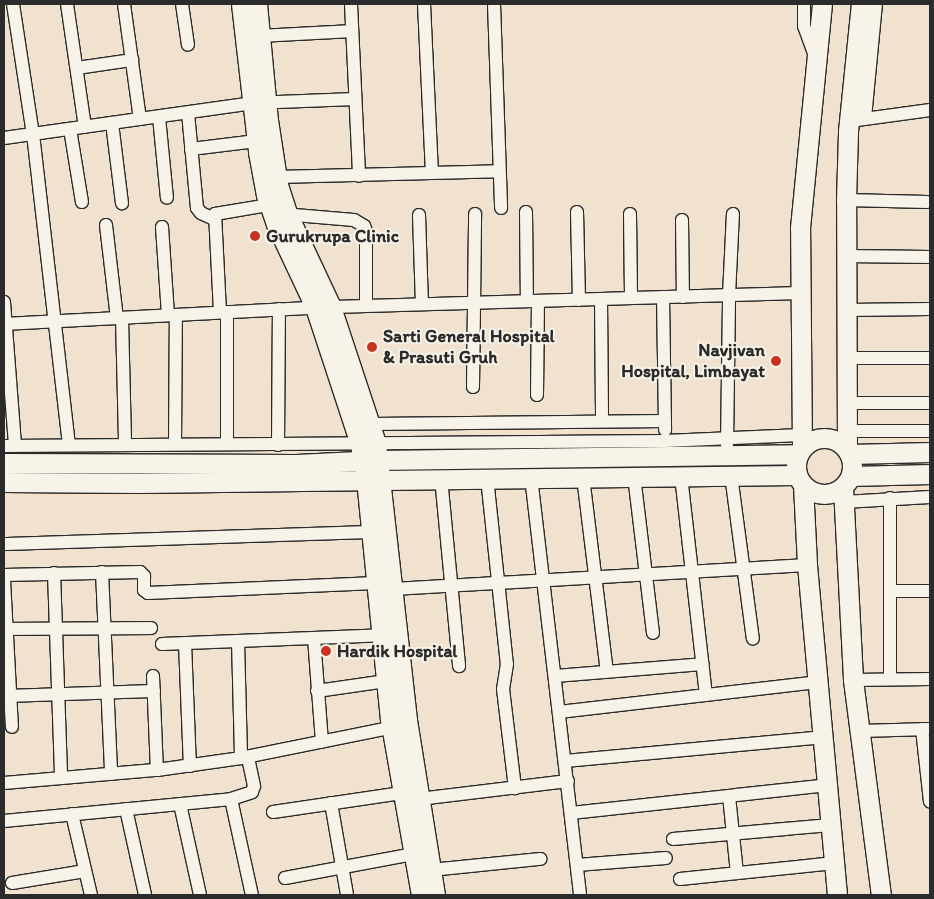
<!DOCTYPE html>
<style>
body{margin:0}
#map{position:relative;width:934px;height:899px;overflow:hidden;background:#f0e2ce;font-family:Itim,sans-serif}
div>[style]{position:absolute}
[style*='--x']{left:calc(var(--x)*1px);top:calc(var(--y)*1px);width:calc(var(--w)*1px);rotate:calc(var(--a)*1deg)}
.roads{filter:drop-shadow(1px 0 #2b2b2b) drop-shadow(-1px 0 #2b2b2b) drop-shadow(0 1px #2b2b2b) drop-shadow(0 -1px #2b2b2b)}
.street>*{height:12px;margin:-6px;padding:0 6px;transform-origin:6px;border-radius:6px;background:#f7f3e8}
.secondary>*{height:19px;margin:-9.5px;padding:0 9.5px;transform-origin:9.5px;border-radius:9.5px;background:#f7f3e8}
.secondary>.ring{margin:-9.5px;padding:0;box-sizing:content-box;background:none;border:19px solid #f7f3e8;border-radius:50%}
.dots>*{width:14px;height:14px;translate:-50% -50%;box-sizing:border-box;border:2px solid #f7f3e8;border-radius:50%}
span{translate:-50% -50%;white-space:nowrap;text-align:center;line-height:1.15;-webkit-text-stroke:4px #f7f3e8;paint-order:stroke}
.poi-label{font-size:18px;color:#2b2b2b;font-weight:700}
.left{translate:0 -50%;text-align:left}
.right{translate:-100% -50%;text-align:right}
.frame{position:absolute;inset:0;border:5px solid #2b2b2b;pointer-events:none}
</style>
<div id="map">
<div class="roads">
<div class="street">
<div style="--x:13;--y:4;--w:132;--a:81.3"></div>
<div style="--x:33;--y:134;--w:313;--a:83.4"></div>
<div style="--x:67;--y:4;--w:124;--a:81.7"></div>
<div style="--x:124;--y:4;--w:116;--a:82.1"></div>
<div style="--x:182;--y:4;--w:41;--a:81.7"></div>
<div style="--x:351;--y:4;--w:172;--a:87.3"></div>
<div style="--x:424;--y:4;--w:169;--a:87.3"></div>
<div style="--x:494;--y:4;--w:204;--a:88"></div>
<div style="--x:804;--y:4;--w:22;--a:90"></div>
<div style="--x:804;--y:26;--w:32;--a:70"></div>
<div style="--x:260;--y:36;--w:92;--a:-3.1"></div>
<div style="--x:77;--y:68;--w:56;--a:-8.3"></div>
<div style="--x:188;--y:113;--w:95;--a:84.6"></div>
<div style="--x:197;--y:208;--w:6;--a:51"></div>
<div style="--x:201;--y:213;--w:14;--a:25"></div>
<div style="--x:159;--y:117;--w:81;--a:84.4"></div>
<div style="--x:865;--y:118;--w:115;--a:-84.5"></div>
<div style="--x:857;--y:120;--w:74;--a:-7.8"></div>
<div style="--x:112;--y:123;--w:81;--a:82.9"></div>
<div style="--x:70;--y:129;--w:74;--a:80.7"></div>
<div style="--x:4;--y:138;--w:250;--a:-8"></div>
<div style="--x:252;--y:103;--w:103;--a:-2.2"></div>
<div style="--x:191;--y:149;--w:66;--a:-6.9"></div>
<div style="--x:277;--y:177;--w:222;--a:-1.5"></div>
<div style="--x:846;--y:200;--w:81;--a:1.4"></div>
<div style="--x:526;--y:212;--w:89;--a:89.4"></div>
<div style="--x:577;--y:212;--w:88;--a:88.7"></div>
<div style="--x:283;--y:214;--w:71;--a:4.8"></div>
<div style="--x:354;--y:220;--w:12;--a:31"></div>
<div style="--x:364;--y:226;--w:5;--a:68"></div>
<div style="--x:366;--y:231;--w:74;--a:90"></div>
<div style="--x:630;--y:214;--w:84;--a:89.3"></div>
<div style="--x:419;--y:215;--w:89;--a:88.1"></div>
<div style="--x:682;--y:220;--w:77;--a:89.3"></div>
<div style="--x:106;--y:225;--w:94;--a:83.3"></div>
<div style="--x:162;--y:227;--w:88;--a:86.1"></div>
<div style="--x:845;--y:256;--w:85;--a:0.7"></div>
<div style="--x:663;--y:297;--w:133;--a:89.1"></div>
<div style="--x:601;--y:299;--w:122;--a:89.5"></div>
<div style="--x:4;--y:302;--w:144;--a:85.6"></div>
<div style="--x:846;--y:310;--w:84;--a:-0.7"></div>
<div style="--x:220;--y:312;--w:98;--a:-92.9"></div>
<div style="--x:215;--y:214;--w:55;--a:-9.5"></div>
<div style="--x:122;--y:318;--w:126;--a:88.6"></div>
<div style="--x:4;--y:324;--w:327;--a:-3"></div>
<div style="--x:331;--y:307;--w:471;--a:-1.7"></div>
<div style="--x:847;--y:358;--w:83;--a:0"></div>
<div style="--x:473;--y:387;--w:173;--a:-89.3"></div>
<div style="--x:537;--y:395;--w:94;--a:-89.4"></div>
<div style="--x:847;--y:403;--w:83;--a:0"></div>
<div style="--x:371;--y:424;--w:294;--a:-0.6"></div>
<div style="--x:847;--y:431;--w:83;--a:0"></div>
<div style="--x:175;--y:444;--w:129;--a:-89.6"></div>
<div style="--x:227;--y:444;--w:132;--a:-90"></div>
<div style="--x:278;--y:445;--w:136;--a:-89.6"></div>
<div style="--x:727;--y:445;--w:150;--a:-89.2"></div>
<div style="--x:729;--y:295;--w:81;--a:-87.2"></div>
<div style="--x:4;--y:446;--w:661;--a:-0.43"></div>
<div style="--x:665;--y:441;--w:136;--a:-2.5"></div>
<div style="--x:731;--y:475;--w:165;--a:82.4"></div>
<div style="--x:634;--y:476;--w:158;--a:83.1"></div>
<div style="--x:681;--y:476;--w:220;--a:83.5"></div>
<div style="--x:531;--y:477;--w:421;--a:83.3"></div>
<div style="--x:583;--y:477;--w:196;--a:83"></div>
<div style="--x:441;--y:478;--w:189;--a:84.5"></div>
<div style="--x:487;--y:478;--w:187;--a:83.9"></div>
<div style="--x:507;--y:664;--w:25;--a:99"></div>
<div style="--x:503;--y:689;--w:100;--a:83.1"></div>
<div style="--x:844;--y:502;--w:86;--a:-3.3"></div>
<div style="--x:4;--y:544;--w:367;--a:-1.9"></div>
<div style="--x:102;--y:572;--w:202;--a:87.4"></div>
<div style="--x:54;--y:573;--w:205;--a:88"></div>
<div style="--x:4;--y:575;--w:136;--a:-1.3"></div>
<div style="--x:140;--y:572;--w:6;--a:45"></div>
<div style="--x:144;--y:576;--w:14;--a:90"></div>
<div style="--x:144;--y:590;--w:5;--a:37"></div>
<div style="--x:148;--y:593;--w:228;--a:-2.5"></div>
<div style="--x:4;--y:580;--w:147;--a:86.9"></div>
<div style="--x:393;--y:589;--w:415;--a:-3.3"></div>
<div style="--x:890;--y:591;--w:40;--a:0"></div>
<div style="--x:6;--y:629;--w:145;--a:-0.4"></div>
<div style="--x:314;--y:638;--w:104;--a:85.6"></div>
<div style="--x:238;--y:641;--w:117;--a:88.5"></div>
<div style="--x:185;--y:643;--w:123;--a:87.7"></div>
<div style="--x:162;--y:644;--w:220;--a:-2.3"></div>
<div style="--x:153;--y:676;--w:94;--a:87.6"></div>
<div style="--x:555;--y:676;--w:148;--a:-4.6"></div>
<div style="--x:890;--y:679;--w:181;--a:-90"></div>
<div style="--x:853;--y:680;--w:77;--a:-0.7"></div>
<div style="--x:317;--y:691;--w:70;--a:-8.2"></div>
<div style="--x:4;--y:696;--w:150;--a:-1.9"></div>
<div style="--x:559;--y:712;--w:260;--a:-6.6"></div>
<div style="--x:922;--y:729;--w:73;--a:83.7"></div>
<div style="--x:860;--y:731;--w:70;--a:-1.6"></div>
<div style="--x:565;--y:761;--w:258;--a:-5.3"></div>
<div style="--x:4;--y:783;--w:154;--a:-4.9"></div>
<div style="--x:157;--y:770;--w:85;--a:-8.1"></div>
<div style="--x:241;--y:758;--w:161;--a:-11.4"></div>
<div style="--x:729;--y:796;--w:77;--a:84.1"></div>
<div style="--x:231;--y:799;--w:98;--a:77.7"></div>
<div style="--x:419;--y:799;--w:150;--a:-6.9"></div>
<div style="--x:331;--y:803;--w:93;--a:80.1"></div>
<div style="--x:180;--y:804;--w:93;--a:77.6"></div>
<div style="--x:126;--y:809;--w:88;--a:77.5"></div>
<div style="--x:273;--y:812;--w:137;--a:-8.4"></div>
<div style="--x:571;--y:813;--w:258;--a:-6.2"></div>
<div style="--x:72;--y:814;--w:83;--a:76.8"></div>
<div style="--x:4;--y:821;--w:228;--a:-5.5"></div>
<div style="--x:231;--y:799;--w:22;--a:-18"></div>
<div style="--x:252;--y:792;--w:6;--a:-72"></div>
<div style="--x:254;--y:786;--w:30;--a:-102"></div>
<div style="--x:673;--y:839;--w:158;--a:-5.1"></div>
<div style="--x:577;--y:865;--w:89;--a:-4.5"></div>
<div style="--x:431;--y:870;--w:110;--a:-5.8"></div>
<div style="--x:285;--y:878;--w:130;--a:-10.6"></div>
<div style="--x:680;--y:879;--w:155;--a:-5.9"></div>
<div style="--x:12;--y:883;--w:74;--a:-9.3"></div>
</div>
<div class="secondary">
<div style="--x:241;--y:4;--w:149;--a:83.4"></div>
<div style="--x:258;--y:152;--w:44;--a:79.5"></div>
<div style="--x:266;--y:195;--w:31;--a:71"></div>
<div style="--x:276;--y:224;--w:92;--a:64.8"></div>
<div style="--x:315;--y:307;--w:144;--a:71.8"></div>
<div style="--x:360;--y:444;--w:36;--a:80"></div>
<div style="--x:366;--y:479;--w:241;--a:84.3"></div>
<div style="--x:390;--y:719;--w:179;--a:80"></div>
<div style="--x:257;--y:4;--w:117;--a:84.6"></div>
<div style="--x:268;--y:120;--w:66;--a:81.3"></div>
<div style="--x:278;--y:185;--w:32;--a:72"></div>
<div style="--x:288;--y:215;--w:102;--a:64.9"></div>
<div style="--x:331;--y:307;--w:143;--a:71.7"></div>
<div style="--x:376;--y:443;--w:279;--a:83.6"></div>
<div style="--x:407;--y:720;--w:177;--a:80.9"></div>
<div class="ring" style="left:796px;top:438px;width:37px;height:37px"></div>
<div style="--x:802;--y:448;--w:220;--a:-90.5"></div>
<div style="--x:800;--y:228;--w:225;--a:-84.4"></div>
<div style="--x:847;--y:450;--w:250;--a:-90.2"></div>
<div style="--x:846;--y:200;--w:69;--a:-88.3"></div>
<div style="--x:848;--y:131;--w:128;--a:-84.2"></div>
<div style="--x:850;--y:454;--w:80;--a:-1.4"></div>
<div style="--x:4;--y:463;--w:292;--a:0.2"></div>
<div style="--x:296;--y:464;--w:83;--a:-2.8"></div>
<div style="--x:379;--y:460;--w:419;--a:-0.8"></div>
<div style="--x:851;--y:476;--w:79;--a:-1.5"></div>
<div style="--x:4;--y:482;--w:136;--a:0.4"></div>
<div style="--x:140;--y:483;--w:657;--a:-0.7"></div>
<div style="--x:803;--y:485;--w:80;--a:87.1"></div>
<div style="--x:807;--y:565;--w:331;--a:84.8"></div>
<div style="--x:843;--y:488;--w:192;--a:87"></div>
<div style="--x:853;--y:680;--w:217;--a:82.6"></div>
</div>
</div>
<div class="dots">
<div style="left:255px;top:236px;background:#c8321e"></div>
<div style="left:372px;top:347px;background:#c8321e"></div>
<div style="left:776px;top:361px;background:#c8321e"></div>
<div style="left:326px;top:651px;background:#c8321e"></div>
</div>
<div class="poi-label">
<span class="left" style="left:266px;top:236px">Gurukrupa Clinic</span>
<span class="left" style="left:383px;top:347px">Sarti General Hospital<br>&amp; Prasuti Gruh</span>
<span class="right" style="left:765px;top:361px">Navjivan<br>Hospital, Limbayat</span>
<span class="left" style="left:337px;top:651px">Hardik Hospital</span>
</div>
<div class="frame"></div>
</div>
